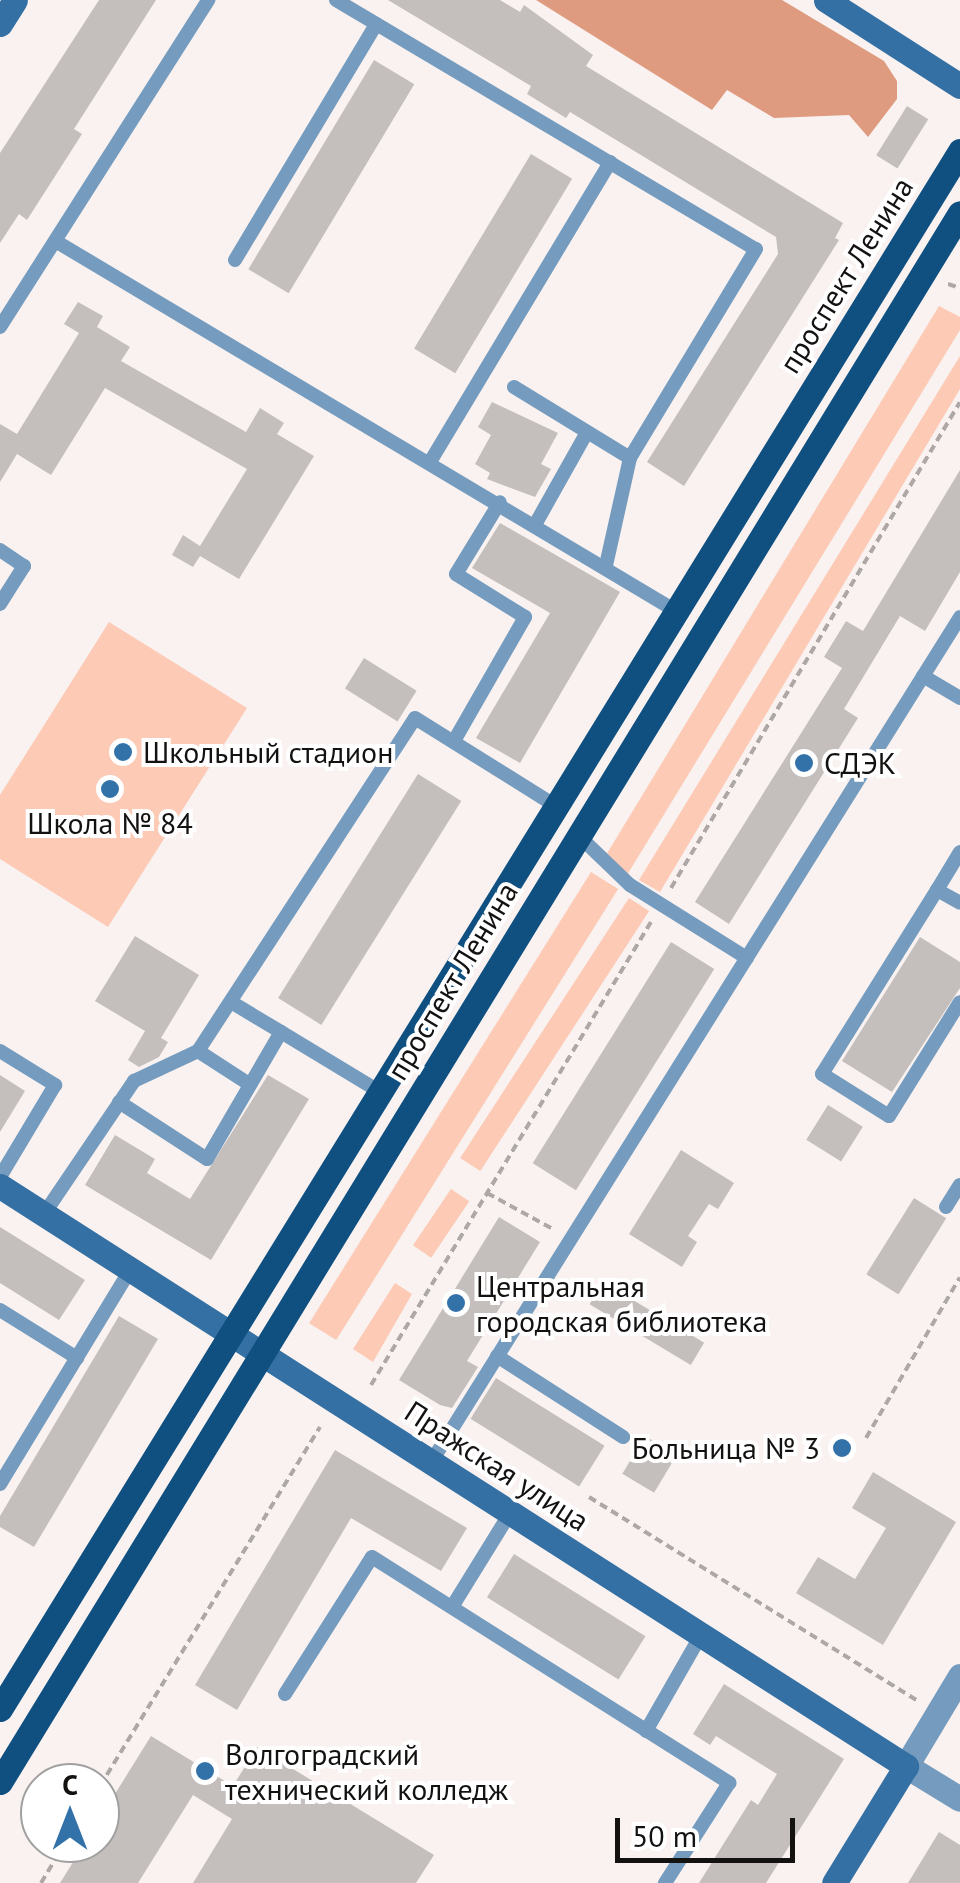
<!DOCTYPE html>
<meta charset="utf-8">
<style>
body{margin:0}
#map{position:relative;width:960px;height:1883px;overflow:hidden;background:#f9f2f0;font-family:"PT Sans",sans-serif}
div>[style]{position:absolute}
[style*='--x']{left:calc(var(--x)*1px);top:calc(var(--y)*1px);width:calc(var(--w)*1px);rotate:calc(var(--a)*1deg)}
.green>*{inset:0;background:#fccab5;transform-origin:0 0}
.forest>*{inset:0;background:#df9b80}
.building>*{inset:0;background:#c4bfbc;transform-origin:0 0}
.path>*{height:4px;margin-top:-2px;transform-origin:0;background:repeating-linear-gradient(90deg,#ada8a6 0 8px,transparent 0 13px)}
.lane>*{height:14px;margin:-7px;padding:0 7px;transform-origin:7px;border-radius:7px;background:#759cbf}
.street>*{height:25px;margin:-12.5px;padding:0 12.5px;transform-origin:12.5px;border-radius:12.5px;background:#759cbf}
.secondary>*{height:25px;margin:-12.5px;padding:0 12.5px;transform-origin:12.5px;border-radius:12.5px;background:#3470a3}
.primary>*{height:25px;margin:-12.5px;padding:0 12.5px;transform-origin:12.5px;border-radius:12.5px;background:#0f5081}
.dots>*{width:28px;height:28px;translate:-50% -50%;box-sizing:border-box;border:5px solid #fff;border-radius:50%}
span{translate:-50% -50%;white-space:nowrap;text-align:center;line-height:1.15;-webkit-text-stroke:8px #fff;paint-order:stroke}
.street-label{font-size:30px;color:#141211}
.poi-label{font-size:30px;color:#141211}
.left{translate:0 -50%;text-align:left}
.right{translate:-100% -50%;text-align:right}
.north{position:absolute;left:20px;top:1763px;width:100px;height:100px;box-sizing:border-box;background:#fff;border:2px solid #a1a0a0;border-radius:50%;rotate:0deg;font-size:28px;font-weight:700;line-height:40px;text-align:center;color:#141211}
.north::after{content:'';display:block;margin:auto;width:35px;height:45px;background:#3272a9;clip-path:polygon(50% 0,100% 100%,50% 72%,0 100%)}
.scale{position:absolute;left:615px;top:1818px;width:180px;height:45px;box-sizing:border-box;border:5px solid #141211;border-top:0;padding-left:12px;font-size:30px;line-height:35px;white-space:nowrap;color:#141211;-webkit-text-stroke:8px #fff;paint-order:stroke}
</style>
<div id="map">
<div class="green">
<div style="clip-path:polygon(939px 306px,960px 317px,960px 330px,627px 875px,603px 860px)"></div>
<div style="clip-path:polygon(960px 356px,960px 389px,660px 892px,639px 880px)"></div>
<div style="clip-path:polygon(109px 622px,247px 708px,108px 927px,0 859px,0 795px)"></div>
<div style="left:591px;top:872px;width:32px;height:532px;rotate:32deg"></div>
<div style="left:629px;top:898px;width:24px;height:310px;rotate:33deg"></div>
<div style="left:451px;top:1189px;width:22px;height:68px;rotate:34deg"></div>
<div style="clip-path:polygon(395px 1283px,412px 1294px,373px 1362px,353px 1349px)"></div>
</div>
<div class="forest">
<div style="clip-path:polygon(536px 0,782px 0,884px 61px,897px 81px,897px 99px,868px 137px,849px 115px,774px 118px,727px 90px,712px 110px)"></div>
</div>
<div class="building">
<div style="clip-path:polygon(99px 0,156px 0,74px 129px,82px 134px,27px 220px,19px 214px,0 243px,0 153px)"></div>
<div style="clip-path:polygon(388px 0,500px 0,520px 12px,524px 5px,593px 55px,586px 66px,843px 223px,835px 238px,839px 240px,684px 486px,647px 462px,778px 254px,776px 237px,570px 112px,566px 118px,527px 94px,531px 86px)"></div>
<div style="left:374px;top:60px;width:47px;height:244px;rotate:31deg"></div>
<div style="left:907px;top:106px;width:25px;height:58px;rotate:32deg"></div>
<div style="left:531px;top:154px;width:48px;height:227px;rotate:31deg"></div>
<div style="clip-path:polygon(78px 302px,103px 316px,97px 327px,130px 347px,121px 361px,246px 432px,260px 408px,284px 423px,277px 434px,314px 456px,239px 579px,200px 556px,193px 567px,172px 555px,183px 535px,200px 546px,247px 469px,105px 388px,51px 475px,17px 454px,0 482px,0 424px,17px 434px,79px 333px,64px 324px)"></div>
<div style="clip-path:polygon(492px 402px,558px 433px,541px 464px,551px 469px,535px 497px,487px 479px,490px 473px,475px 464px,491px 435px,478px 427px)"></div>
<div style="clip-path:polygon(960px 470px,960px 572px,925px 631px,900px 616px,844px 709px,858px 718px,729px 924px,695px 902px,842px 668px,824px 657px,846px 621px,863px 631px)"></div>
<div style="clip-path:polygon(500px 523px,620px 592px,520px 763px,476px 738px,550px 613px,472px 568px)"></div>
<div style="left:364px;top:658px;width:62px;height:36px;rotate:32deg"></div>
<div style="left:418px;top:774px;width:51px;height:264px;rotate:32deg"></div>
<div style="clip-path:polygon(135px 936px,199px 975px,161px 1038px,168px 1042px,159px 1057px,139px 1067px,128px 1060px,145px 1031px,95px 1001px)"></div>
<div style="clip-path:polygon(920px 937px,960px 962px,960px 988px,892px 1092px,842px 1061px)"></div>
<div style="left:671px;top:942px;width:51px;height:261px;rotate:32deg"></div>
<div style="clip-path:polygon(0 1075px,25px 1091px,0 1132px)"></div>
<div style="clip-path:polygon(268px 1075px,309px 1099px,211px 1260px,85px 1185px,115px 1135px,155px 1159px,147px 1173px,190px 1199px)"></div>
<div style="left:828px;top:1105px;width:41px;height:41px;rotate:32deg"></div>
<div style="clip-path:polygon(681px 1150px,734px 1183px,718px 1209px,709px 1204px,688px 1236px,697px 1242px,682px 1267px,629px 1234px)"></div>
<div style="left:914px;top:1198px;width:38px;height:90px;rotate:32deg"></div>
<div style="clip-path:polygon(499px 1217px,540px 1242px,467px 1361px,478px 1367px,452px 1408px,440px 1405px,399px 1380px)"></div>
<div style="clip-path:polygon(0 1227px,85px 1280px,59px 1320px,0 1283px)"></div>
<div style="left:603px;top:1282px;width:118px;height:26px;rotate:31deg"></div>
<div style="clip-path:polygon(119px 1316px,158px 1339px,34px 1547px,0 1527px,0 1516px)"></div>
<div style="left:496px;top:1378px;width:128px;height:48px;rotate:32deg"></div>
<div style="left:645px;top:1436px;width:37px;height:44px;rotate:31deg"></div>
<div style="clip-path:polygon(335px 1450px,467px 1528px,441px 1571px,351px 1518px,237px 1710px,195px 1685px)"></div>
<div style="clip-path:polygon(873px 1472px,956px 1522px,883px 1645px,796px 1593px,818px 1557px,855px 1579px,886px 1528px,852px 1508px)"></div>
<div style="left:514px;top:1554px;width:155px;height:51px;rotate:32deg"></div>
<div style="clip-path:polygon(724px 1684px,844px 1759px,766px 1883px,699px 1883px,751px 1800px,758px 1805px,777px 1774px,716px 1736px,710px 1745px,693px 1734px)"></div>
<div style="clip-path:polygon(151px 1736px,233px 1786px,257px 1747px,434px 1855px,416px 1883px,193px 1883px,232px 1819px,193px 1795px,138px 1883px,60px 1883px,85px 1843px,100px 1843px,100px 1818px)"></div>
<div style="clip-path:polygon(939px 1832px,960px 1845px,960px 1883px,908px 1883px)"></div>
</div>
<div class="path">
<div style="--x:948;--y:284;--w:13;--a:18"></div>
<div style="--x:671;--y:888;--w:565;--a:-59.26"></div>
<div style="--x:487;--y:1193;--w:75;--a:28.6"></div>
<div style="--x:371;--y:1385;--w:541;--a:-58.84"></div>
<div style="--x:866;--y:1438;--w:186;--a:-59.7"></div>
<div style="--x:589;--y:1497;--w:388;--a:31.8"></div>
<div style="--x:100;--y:1786;--w:421;--a:-58.5"></div>
<div style="--x:41;--y:1883;--w:47;--a:-59"></div>
</div>
<div class="lane">
<div style="--x:336;--y:0;--w:488;--a:30.7"></div>
<div style="--x:756;--y:249;--w:244;--a:121.1"></div>
<div style="--x:630;--y:458;--w:110;--a:102.6"></div>
<div style="--x:57;--y:242;--w:721;--a:30.8"></div>
<div style="--x:235;--y:260;--w:275;--a:-59.1"></div>
<div style="--x:0;--y:327;--w:388;--a:-57.5"></div>
<div style="--x:514;--y:387;--w:136;--a:31.5"></div>
<div style="--x:430;--y:462;--w:350;--a:-59"></div>
<div style="--x:536;--y:523;--w:104;--a:-60.7"></div>
<div style="--x:0;--y:550;--w:29;--a:34"></div>
<div style="--x:24;--y:566;--w:45;--a:122.3"></div>
<div style="--x:923;--y:676;--w:43;--a:30.7"></div>
<div style="--x:454;--y:741;--w:143;--a:-60.2"></div>
<div style="--x:525;--y:617;--w:81;--a:-148.1"></div>
<div style="--x:456;--y:574;--w:84;--a:-58.6"></div>
<div style="--x:579;--y:836;--w:71;--a:43.9"></div>
<div style="--x:630;--y:885;--w:138;--a:32"></div>
<div style="--x:960;--y:852;--w:44;--a:121.2"></div>
<div style="--x:937;--y:890;--w:26;--a:29"></div>
<div style="--x:937;--y:890;--w:217;--a:122"></div>
<div style="--x:822;--y:1074;--w:79;--a:32.1"></div>
<div style="--x:889;--y:1116;--w:134;--a:-58.1"></div>
<div style="--x:231;--y:1002;--w:58;--a:31"></div>
<div style="--x:0;--y:1051;--w:65;--a:31.7"></div>
<div style="--x:55;--y:1085;--w:107;--a:120.9"></div>
<div style="--x:198;--y:1051;--w:61;--a:32.9"></div>
<div style="--x:119;--y:1102;--w:105;--a:32.9"></div>
<div style="--x:207;--y:1159;--w:147;--a:-59.8"></div>
<div style="--x:281;--y:1032;--w:116;--a:31.2"></div>
<div style="--x:946;--y:1207;--w:26;--a:-58"></div>
<div style="--x:44;--y:1214;--w:161;--a:-55.9"></div>
<div style="--x:134;--y:1081;--w:71;--a:-25.1"></div>
<div style="--x:198;--y:1051;--w:397;--a:-56.9"></div>
<div style="--x:415;--y:718;--w:166;--a:32"></div>
<div style="--x:0;--y:1310;--w:91;--a:31.9"></div>
<div style="--x:497;--y:1356;--w:150;--a:32.7"></div>
<div style="--x:430;--y:1464;--w:999;--a:-57.96"></div>
<div style="--x:0;--y:1484;--w:250;--a:-58.7"></div>
<div style="--x:452;--y:1607;--w:110;--a:-58.3"></div>
<div style="--x:285;--y:1694;--w:162;--a:-57.6"></div>
<div style="--x:372;--y:1557;--w:423;--a:32.3"></div>
<div style="--x:729;--y:1783;--w:119;--a:122.6"></div>
<div style="--x:646;--y:1731;--w:111;--a:-60.2"></div>
</div>
<div class="street">
<div style="--x:960;--y:1676;--w:105;--a:121"></div>
<div style="--x:906;--y:1766;--w:63;--a:31.4"></div>
</div>
<div class="secondary">
<div style="--x:826;--y:0;--w:159;--a:32.7"></div>
<div style="--x:0;--y:24;--w:28;--a:-58"></div>
<div style="--x:0;--y:1186;--w:1076;--a:32.63"></div>
<div style="--x:906;--y:1766;--w:137;--a:121.6"></div>
</div>
<div class="primary">
<div style="--x:0;--y:1709;--w:1830;--a:-58.36"></div>
<div style="--x:0;--y:1782;--w:1839;--a:-58.54"></div>
</div>
<div class="dots">
<div style="left:123px;top:752px;background:#3272a9"></div>
<div style="left:804px;top:763px;background:#3272a9"></div>
<div style="left:110px;top:789px;background:#3272a9"></div>
<div style="left:456px;top:1303px;background:#3272a9"></div>
<div style="left:842px;top:1448px;background:#3272a9"></div>
<div style="left:205px;top:1771px;background:#3272a9"></div>
</div>
<div class="street-label">
<span style="left:846px;top:275px;rotate:-58deg">проспект Ленина</span>
<span style="left:452px;top:981px;rotate:-59deg">проспект Ленина</span>
<span style="left:497px;top:1466px;rotate:33deg">Пражская улица</span>
</div>
<div class="poi-label">
<span class="left" style="left:143px;top:752px">Школьный стадион</span>
<span class="left" style="left:824px;top:763px">СДЭК</span>
<span style="left:110px;top:823px">Школа № 84</span>
<span class="left" style="left:476px;top:1303px">Центральная<br>городская библиотека</span>
<span class="right" style="left:820px;top:1448px">Больница № 3</span>
<span class="left" style="left:225px;top:1771px">Волгоградский<br>технический колледж</span>
</div>
<div class="north">С</div>
<div class="scale">50 m</div>
</div>
